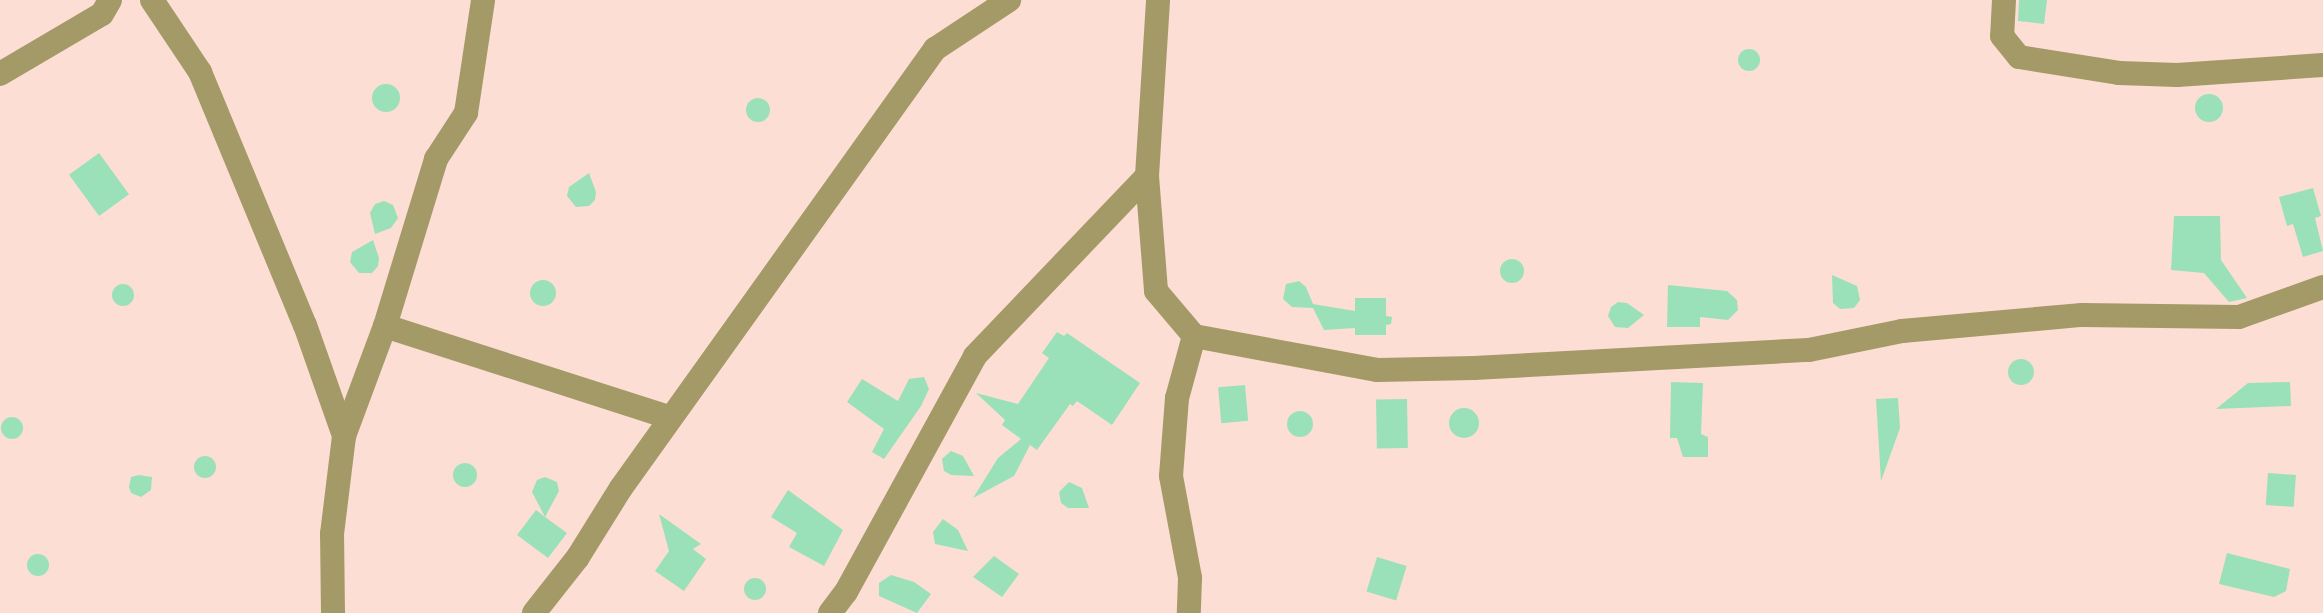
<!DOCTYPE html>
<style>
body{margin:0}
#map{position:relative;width:2323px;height:613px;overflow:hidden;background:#fdded4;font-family:"DejaVu Sans",sans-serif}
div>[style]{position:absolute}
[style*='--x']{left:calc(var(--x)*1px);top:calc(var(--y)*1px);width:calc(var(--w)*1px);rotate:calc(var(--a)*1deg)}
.building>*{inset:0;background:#9ae1b9;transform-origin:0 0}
.round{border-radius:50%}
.minor>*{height:24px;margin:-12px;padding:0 12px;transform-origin:12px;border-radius:12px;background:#a49a67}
span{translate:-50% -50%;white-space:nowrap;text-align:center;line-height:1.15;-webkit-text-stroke:6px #fff;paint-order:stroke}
</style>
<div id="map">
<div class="building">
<div style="clip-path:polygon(2019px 0,2047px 0,2044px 24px,2018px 21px)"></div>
<div class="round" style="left:1738px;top:49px;width:22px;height:22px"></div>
<div class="round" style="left:372px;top:84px;width:28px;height:28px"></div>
<div class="round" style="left:2195px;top:94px;width:28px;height:28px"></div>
<div class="round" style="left:746px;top:98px;width:24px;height:24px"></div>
<div style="left:99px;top:153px;width:51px;height:37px;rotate:54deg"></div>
<div style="clip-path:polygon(589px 173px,596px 192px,595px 200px,589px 206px,576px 207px,567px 196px,569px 187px)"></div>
<div style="clip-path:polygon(2313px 188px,2321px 216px,2315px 218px,2323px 251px,2303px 257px,2293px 224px,2287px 226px,2279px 197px)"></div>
<div style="clip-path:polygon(384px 201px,393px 205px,398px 218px,391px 228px,375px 234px,370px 213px,375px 204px)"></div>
<div style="clip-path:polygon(2174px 216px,2220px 216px,2221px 260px,2247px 298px,2229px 302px,2204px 273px,2171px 270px)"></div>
<div style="clip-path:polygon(373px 240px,379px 258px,378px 266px,372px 273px,359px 273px,350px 262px,352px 252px)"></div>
<div class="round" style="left:1500px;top:259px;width:24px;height:24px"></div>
<div style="clip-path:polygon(1832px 275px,1857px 286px,1860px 300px,1854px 308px,1840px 309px,1833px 303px)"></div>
<div class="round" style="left:530px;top:280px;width:26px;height:26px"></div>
<div style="clip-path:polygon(1299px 281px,1306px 287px,1313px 304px,1355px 311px,1355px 298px,1386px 298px,1386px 316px,1392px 317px,1391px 324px,1386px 325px,1386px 335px,1355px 335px,1355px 328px,1324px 330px,1313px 308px,1292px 307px,1283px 299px,1286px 284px)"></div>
<div class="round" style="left:112px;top:284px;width:22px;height:22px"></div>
<div style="clip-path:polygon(1668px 285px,1727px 291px,1737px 300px,1738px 310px,1728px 320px,1700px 317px,1700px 327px,1667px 327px)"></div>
<div style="clip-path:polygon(1618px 302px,1627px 303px,1644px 315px,1628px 328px,1615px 327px,1608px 316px,1611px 307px)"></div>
<div style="clip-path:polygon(1057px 332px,1064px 336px,1067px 333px,1140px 383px,1112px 425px,1077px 401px,1073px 406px,1070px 404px,1037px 450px,1030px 445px,1014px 476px,973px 498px,998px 458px,1021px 439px,1002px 425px,1005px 420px,976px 393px,1018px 404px,1049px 358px,1042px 353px)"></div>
<div class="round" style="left:2008px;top:359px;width:26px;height:26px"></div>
<div style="clip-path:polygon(924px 377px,929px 389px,921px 406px,884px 459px,872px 452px,884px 429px,847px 402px,862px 379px,898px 401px,909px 379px)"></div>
<div style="clip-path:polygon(1671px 382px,1703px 383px,1701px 434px,1708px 437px,1708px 457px,1683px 457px,1677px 438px,1670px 438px)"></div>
<div style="clip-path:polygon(2290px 382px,2291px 406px,2216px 409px,2248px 383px)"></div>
<div style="left:1245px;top:385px;width:36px;height:27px;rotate:85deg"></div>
<div style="clip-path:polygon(1898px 398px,1900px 428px,1881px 481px,1876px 399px)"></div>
<div style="left:1407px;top:399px;width:49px;height:31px;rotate:89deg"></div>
<div class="round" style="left:1449px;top:408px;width:30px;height:30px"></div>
<div class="round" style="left:1287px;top:411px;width:26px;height:26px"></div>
<div class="round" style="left:1px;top:417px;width:22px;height:22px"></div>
<div style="clip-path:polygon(951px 451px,963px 456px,974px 476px,951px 475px,944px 471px,942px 459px)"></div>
<div class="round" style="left:194px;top:456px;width:22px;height:22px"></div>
<div class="round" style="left:453px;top:463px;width:24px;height:24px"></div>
<div style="left:2268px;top:473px;width:28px;height:32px;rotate:4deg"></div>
<div style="clip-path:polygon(139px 475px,152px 477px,151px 490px,141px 497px,131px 493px,129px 487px,131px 477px)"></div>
<div style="clip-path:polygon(545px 477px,557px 482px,559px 491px,545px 517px,567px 533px,548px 558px,517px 535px,536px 510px,545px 517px,532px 492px,537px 480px)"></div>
<div style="clip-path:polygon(1069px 482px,1082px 488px,1089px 508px,1068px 508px,1061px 503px,1059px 492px)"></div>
<div style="clip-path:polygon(788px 490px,843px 530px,824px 566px,789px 547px,797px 533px,771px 517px)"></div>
<div style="clip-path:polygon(659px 514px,701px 544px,693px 549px,706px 559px,684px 591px,655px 571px,669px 551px)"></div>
<div style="clip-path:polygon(943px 519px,958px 530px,968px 551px,935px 544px,933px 532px)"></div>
<div style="clip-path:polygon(2227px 553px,2290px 569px,2286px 591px,2274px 597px,2219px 584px)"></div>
<div class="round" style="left:27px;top:554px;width:22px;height:22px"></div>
<div style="clip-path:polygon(994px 556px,1019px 574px,1002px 597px,973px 577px)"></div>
<div style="left:1377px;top:557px;width:31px;height:36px;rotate:17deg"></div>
<div style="clip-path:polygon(891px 575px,914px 582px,931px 594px,917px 613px,879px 596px,879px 583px)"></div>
<div class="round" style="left:744px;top:578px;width:22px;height:22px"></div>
</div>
<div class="minor">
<div style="--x:152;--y:0;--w:87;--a:56.3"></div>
<div style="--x:200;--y:72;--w:274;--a:67.5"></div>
<div style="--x:305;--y:325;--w:118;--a:70.6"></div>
<div style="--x:2004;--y:0;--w:36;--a:93"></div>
<div style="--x:2002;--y:36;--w:27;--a:51"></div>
<div style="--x:2019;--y:57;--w:101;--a:9.1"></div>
<div style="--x:2119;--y:73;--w:58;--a:2"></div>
<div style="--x:2177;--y:75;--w:146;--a:-3.9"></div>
<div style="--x:0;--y:74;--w:118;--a:-30.5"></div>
<div style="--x:102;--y:14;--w:16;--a:-60"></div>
<div style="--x:1147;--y:176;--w:115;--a:85.5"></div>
<div style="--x:1156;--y:291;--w:59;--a:49.8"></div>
<div style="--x:1194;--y:336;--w:64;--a:105.3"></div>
<div style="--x:1177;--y:398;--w:78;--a:94.4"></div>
<div style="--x:1171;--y:476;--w:104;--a:79.4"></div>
<div style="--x:1190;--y:578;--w:35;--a:92"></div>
<div style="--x:385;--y:326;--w:300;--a:17.8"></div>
<div style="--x:1194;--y:336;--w:187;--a:10.5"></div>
<div style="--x:1378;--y:370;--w:96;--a:-1.2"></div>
<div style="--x:1474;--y:368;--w:335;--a:-3.1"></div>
<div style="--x:1809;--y:350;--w:95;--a:-11.5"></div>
<div style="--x:1902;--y:331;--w:181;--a:-5.1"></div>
<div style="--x:2082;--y:315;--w:157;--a:0.7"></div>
<div style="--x:2239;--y:317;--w:89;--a:-19.7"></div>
<div style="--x:333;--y:613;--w:79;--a:-90.7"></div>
<div style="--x:332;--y:534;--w:99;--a:-83"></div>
<div style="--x:344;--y:436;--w:117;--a:-69.6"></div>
<div style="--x:385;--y:326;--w:175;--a:-73"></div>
<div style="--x:436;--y:159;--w:55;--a:-56.9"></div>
<div style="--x:466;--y:113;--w:114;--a:-81.4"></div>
<div style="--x:534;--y:613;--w:71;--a:-51.8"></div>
<div style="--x:578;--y:557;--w:81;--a:-58.1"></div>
<div style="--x:621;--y:488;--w:540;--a:-54.43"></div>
<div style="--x:935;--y:49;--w:89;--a:-33.5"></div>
<div style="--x:830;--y:613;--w:26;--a:-53"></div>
<div style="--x:846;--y:592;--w:269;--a:-61.3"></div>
<div style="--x:975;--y:356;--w:249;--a:-46.3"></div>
<div style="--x:1147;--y:176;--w:176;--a:-86.4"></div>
</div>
</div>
